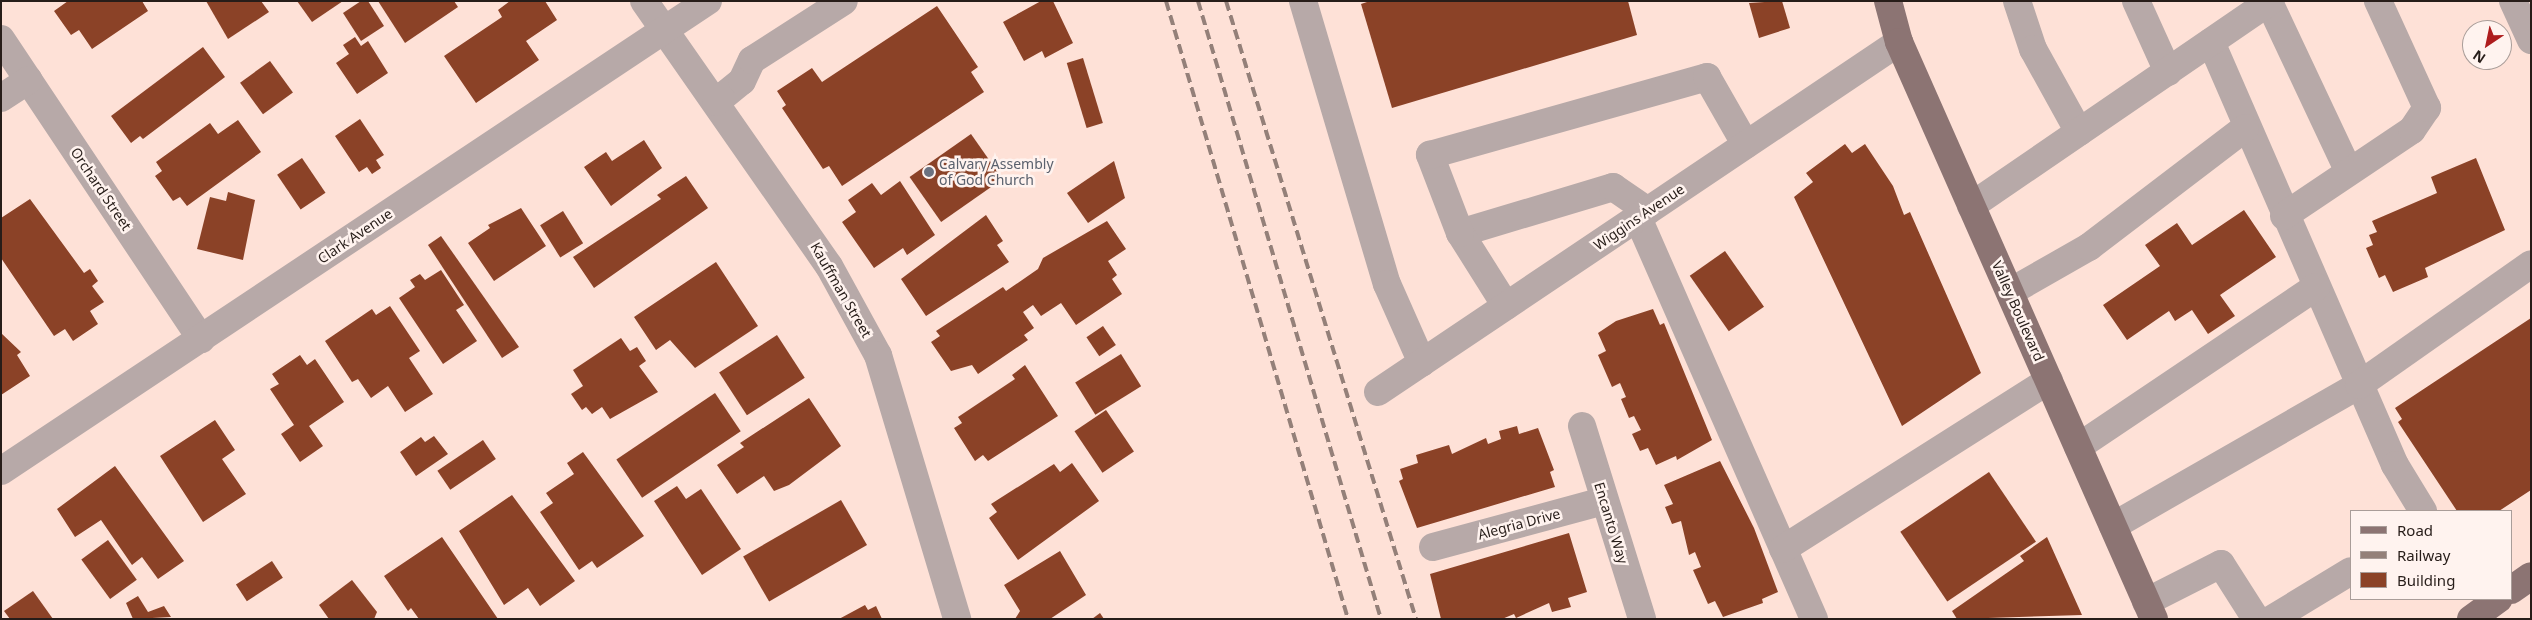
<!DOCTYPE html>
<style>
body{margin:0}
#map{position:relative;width:2532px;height:620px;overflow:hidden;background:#fee1d7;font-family:"Noto Sans",sans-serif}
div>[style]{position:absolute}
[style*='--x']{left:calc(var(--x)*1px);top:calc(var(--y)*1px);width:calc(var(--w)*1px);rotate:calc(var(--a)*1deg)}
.building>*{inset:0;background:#8b4227;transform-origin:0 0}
.minor>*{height:28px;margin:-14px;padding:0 14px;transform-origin:14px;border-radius:14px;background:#b7a9a8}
.major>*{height:28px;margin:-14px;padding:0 14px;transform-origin:14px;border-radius:14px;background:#8c7473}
.rail>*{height:4px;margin-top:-2px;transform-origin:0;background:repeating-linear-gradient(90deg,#948079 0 10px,transparent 0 15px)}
.dots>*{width:14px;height:14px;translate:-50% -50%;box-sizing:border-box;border:2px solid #fff3ef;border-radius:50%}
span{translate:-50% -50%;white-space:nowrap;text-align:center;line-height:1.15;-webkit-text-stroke:5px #fff3ef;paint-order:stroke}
.worship-label{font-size:14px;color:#5b616d}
.left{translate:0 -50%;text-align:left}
.street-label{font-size:14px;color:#271d19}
.frame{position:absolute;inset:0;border:2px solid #271d19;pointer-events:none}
.legend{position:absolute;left:2350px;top:510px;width:162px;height:90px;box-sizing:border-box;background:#fff3ef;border:1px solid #a99d99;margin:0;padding:6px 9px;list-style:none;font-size:15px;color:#271d19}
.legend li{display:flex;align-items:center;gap:10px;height:25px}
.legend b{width:25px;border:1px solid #a99d99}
.north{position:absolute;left:2462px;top:20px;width:50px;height:50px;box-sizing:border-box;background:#fff3ef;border:1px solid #a99d99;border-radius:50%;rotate:214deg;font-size:14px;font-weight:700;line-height:20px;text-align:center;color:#271d19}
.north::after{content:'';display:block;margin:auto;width:18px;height:22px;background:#ae1c1d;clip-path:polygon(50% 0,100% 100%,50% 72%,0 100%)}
</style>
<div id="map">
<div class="building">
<div style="clip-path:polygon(68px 1px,142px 1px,148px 11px,92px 49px,79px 30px,71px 35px,54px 11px)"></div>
<div style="clip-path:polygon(206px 1px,261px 1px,269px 12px,228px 39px)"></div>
<div style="clip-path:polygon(297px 1px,343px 1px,312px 22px)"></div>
<div style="clip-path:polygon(361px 1px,368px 1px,384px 26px,361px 41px,343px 13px)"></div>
<div style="clip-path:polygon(378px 1px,454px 1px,458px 7px,405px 43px)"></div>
<div style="clip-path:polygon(510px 1px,545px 1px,557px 20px,526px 41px,539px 60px,476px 103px,444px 56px,502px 17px,498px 10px)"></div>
<div style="clip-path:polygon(1041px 1px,1053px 1px,1073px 43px,1045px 58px,1042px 51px,1024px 61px,1003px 22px)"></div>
<div style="clip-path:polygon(1370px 1px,1628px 1px,1637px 35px,1392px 108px,1361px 4px)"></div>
<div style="clip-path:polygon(1782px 1px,1790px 28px,1759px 38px,1749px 3px)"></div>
<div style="clip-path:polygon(937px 6px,978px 67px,971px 72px,984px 92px,842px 186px,829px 166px,823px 169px,782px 108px,786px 105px,777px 91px,812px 68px,822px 82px)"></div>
<div style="clip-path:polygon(355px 37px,361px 46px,368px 41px,388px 73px,357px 94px,336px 63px,349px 54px,343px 45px)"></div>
<div style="clip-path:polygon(203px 47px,225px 77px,143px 139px,140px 136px,131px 143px,111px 116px)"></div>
<div style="left:1083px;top:58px;width:68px;height:17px;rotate:73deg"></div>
<div style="left:270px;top:61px;width:39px;height:37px;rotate:54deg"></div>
<div style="clip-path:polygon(360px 119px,384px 155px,376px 160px,381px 168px,372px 174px,367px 167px,359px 172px,335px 136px)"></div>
<div style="clip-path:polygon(238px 120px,261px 152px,187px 206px,180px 197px,173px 201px,155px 176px,162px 171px,156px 162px,210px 123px,218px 134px)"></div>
<div style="left:971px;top:134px;width:55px;height:75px;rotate:55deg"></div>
<div style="clip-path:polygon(644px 140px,662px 168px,611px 206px,584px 167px,606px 152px,612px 161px)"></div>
<div style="clip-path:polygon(1845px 144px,1852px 153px,1865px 144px,1893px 186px,1904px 215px,1910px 212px,1981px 373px,1902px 426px,1794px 197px,1813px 182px,1806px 173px)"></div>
<div style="left:302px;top:158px;width:42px;height:30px;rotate:56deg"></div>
<div style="clip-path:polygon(2476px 158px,2505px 230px,2425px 268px,2428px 277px,2393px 292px,2385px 275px,2379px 278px,2366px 248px,2373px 245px,2369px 235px,2377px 232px,2372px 221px,2437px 193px,2431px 177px)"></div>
<div style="clip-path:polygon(1114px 161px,1125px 198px,1088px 223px,1067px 193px)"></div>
<div style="clip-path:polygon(686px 176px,708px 208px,594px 288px,573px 257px,661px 199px,657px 195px)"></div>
<div style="clip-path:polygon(900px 181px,935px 235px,907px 255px,903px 248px,874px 268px,842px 222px,856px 212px,848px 200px,872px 183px,881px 195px)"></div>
<div style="clip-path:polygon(228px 192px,255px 200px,243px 260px,197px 249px,210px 197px,226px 201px)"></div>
<div style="clip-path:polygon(30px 199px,84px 273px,90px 269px,98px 281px,92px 286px,104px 302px,90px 311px,98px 324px,73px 341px,65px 329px,54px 336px,1px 258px,1px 218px)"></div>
<div style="clip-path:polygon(521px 208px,546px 246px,494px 281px,468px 243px,490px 228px,488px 225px)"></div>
<div style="clip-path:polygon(2244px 210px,2276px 257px,2220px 295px,2235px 316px,2208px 334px,2192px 310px,2175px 321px,2169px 311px,2127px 340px,2103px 305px,2160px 266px,2145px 245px,2177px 223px,2192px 245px)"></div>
<div style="left:563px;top:211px;width:38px;height:27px;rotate:58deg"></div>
<div style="clip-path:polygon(986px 215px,1003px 241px,997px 245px,1009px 262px,926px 316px,901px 279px)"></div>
<div style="clip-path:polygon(1107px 221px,1126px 249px,1108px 261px,1117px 275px,1112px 279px,1122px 294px,1076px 325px,1061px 303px,1041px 316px,1033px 305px,1023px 312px,1034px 328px,1024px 335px,1028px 340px,978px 374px,972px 365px,951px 371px,931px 342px,940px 336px,936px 331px,1003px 287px,1006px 291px,1038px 269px,1043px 258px)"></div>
<div style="clip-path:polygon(441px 236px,519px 347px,502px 358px,428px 245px)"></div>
<div style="left:1725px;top:251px;width:68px;height:43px;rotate:55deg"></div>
<div style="clip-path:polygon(716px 262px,758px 326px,695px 368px,670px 340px,656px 350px,634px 317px)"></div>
<div style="clip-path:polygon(441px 270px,464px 305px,456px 310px,477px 341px,443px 364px,399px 298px,415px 287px,410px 280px,420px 274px,425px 280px)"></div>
<div style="clip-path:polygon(390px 306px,420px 351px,409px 358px,433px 394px,405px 412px,388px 386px,371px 398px,358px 379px,352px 382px,325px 341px,372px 309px,376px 315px)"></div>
<div style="clip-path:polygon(1653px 309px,1660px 325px,1664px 323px,1712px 440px,1677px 460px,1676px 456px,1656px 465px,1648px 448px,1640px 451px,1632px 434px,1641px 430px,1634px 416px,1629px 418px,1621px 399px,1626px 397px,1620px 383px,1612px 387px,1598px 355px,1606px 351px,1598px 333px,1616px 321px)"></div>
<div style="clip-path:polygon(2531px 318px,2531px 490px,2499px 511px,2457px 511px,2398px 422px,2402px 419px,2395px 408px)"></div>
<div style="left:1103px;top:326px;width:23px;height:20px;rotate:56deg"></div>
<div style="clip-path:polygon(1px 333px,21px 352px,17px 355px,30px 376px,1px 395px)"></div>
<div style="left:777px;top:335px;width:51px;height:69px;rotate:57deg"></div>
<div style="clip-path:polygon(621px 338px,630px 351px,637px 347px,646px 361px,639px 366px,658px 392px,610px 419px,602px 407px,592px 414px,586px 407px,582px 410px,571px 394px,583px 386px,573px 370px)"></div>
<div style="left:1121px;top:354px;width:38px;height:54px;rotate:58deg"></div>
<div style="clip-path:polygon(300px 355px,307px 365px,315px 359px,344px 402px,309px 426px,323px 446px,300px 462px,281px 434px,294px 425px,270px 389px,279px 384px,272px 374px)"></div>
<div style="clip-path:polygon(1025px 365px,1058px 416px,988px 461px,983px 455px,975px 461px,954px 428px,962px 423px,958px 417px,1015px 379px,1012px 375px)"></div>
<div style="left:715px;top:393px;width:46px;height:119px;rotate:56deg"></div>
<div style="clip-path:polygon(809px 398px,841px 446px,789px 485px,774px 491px,764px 476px,737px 494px,717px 465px,744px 447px,740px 443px)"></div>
<div style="left:1106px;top:410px;width:50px;height:38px;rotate:56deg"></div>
<div style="clip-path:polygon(215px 420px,235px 450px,222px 459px,246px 494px,203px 522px,160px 456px)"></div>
<div style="clip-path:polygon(1517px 426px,1519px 434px,1538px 428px,1554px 470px,1550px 472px,1555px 487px,1417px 528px,1399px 481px,1403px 479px,1400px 469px,1418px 463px,1416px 455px,1449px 445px,1452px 454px,1486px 438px,1488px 444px,1501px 439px,1499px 431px)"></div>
<div style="clip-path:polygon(434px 436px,448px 454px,416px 476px,400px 452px,421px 437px,425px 442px)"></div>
<div style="left:483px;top:440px;width:23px;height:55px;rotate:56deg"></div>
<div style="clip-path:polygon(583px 452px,644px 536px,597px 568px,592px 561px,579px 570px,540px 512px,553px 503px,546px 493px,574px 474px,567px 463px)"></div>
<div style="clip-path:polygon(1720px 461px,1754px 528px,1778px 592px,1762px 599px,1763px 603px,1723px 617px,1715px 601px,1708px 604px,1693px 570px,1701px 567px,1695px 552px,1689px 555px,1681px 521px,1672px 524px,1665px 507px,1673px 504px,1664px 485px)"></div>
<div style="clip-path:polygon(1072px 463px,1099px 501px,1018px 560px,989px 518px,997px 512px,991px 504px,1054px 464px,1060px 472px)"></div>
<div style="clip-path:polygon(115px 466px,184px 561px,158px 579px,142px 557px,132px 565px,101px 520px,75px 537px,57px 509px)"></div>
<div style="left:1989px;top:472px;width:84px;height:107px;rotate:56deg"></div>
<div style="clip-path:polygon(677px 486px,686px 499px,701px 489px,741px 549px,702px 575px,654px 501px)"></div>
<div style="clip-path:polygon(512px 495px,575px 581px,540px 606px,528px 588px,504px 605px,459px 531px)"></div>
<div style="left:841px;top:500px;width:52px;height:113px;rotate:60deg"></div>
<div style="clip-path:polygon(1569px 533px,1587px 592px,1568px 598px,1571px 607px,1552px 612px,1549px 603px,1516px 618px,1514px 614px,1502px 619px,1441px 619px,1430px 574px)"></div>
<div style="clip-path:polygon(442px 537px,498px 619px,419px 619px,411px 608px,408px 611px,384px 576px)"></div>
<div style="clip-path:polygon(2047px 537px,2082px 615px,1957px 619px,1952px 611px,2024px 561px,2020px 556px)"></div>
<div style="left:108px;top:540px;width:49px;height:33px;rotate:54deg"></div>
<div style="clip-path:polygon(1060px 551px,1086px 595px,1050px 619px,1015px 619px,1020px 611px,1004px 585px)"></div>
<div style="left:272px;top:561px;width:20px;height:43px;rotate:57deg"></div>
<div style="clip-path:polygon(352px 580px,377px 612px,374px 619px,329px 619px,319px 605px)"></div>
<div style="clip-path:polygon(33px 591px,53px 619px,10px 619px,4px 611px)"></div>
<div style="clip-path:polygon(138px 596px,148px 612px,164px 606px,171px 617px,133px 619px,126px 603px)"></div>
<div style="clip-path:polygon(865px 605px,868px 610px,876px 606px,882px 619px,839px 619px)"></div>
<div style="clip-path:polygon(1100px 613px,1104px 619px,1092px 619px)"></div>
</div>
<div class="minor">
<div style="--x:644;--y:1;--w:323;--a:55.1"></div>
<div style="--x:829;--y:266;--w:102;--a:61.2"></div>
<div style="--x:878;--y:355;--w:276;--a:73.3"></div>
<div style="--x:1303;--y:1;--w:295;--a:73.5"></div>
<div style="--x:1387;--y:284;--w:86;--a:66.1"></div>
<div style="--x:2017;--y:1;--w:51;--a:71.6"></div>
<div style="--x:2033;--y:49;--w:95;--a:61"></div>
<div style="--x:2136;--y:1;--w:78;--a:65.7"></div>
<div style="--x:2513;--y:1;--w:43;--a:65.2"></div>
<div style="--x:2269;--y:2;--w:186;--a:64.8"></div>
<div style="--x:1;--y:39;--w:361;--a:56.3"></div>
<div style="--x:2211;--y:42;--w:461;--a:66.5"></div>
<div style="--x:2395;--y:465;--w:54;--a:58.7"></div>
<div style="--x:1;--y:98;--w:33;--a:-33"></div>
<div style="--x:716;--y:102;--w:33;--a:-39"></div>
<div style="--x:742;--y:81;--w:23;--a:-65"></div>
<div style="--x:752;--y:60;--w:109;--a:-32.7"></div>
<div style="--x:1971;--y:206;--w:363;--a:-34.4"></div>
<div style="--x:2284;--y:216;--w:154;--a:-33.9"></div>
<div style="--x:2412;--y:130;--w:27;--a:-56"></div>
<div style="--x:2427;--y:108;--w:118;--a:-114.6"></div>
<div style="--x:1638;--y:218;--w:438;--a:66.3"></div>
<div style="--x:1460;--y:233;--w:160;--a:-16.7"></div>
<div style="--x:1613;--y:187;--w:42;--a:34.4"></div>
<div style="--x:2010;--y:292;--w:91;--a:-29.7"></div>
<div style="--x:2089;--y:247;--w:196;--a:-37.3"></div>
<div style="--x:1506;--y:306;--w:86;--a:-122.2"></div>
<div style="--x:1460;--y:233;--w:84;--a:-111"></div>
<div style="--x:1430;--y:155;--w:288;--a:-15.7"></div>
<div style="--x:1707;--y:77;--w:78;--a:60.2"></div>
<div style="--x:1378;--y:392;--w:628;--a:-33.89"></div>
<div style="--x:1582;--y:426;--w:202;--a:72.7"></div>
<div style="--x:2078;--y:447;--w:287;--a:-33.9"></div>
<div style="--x:1;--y:471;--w:849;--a:-33.62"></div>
<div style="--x:2113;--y:526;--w:284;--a:-29.8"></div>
<div style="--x:2359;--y:385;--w:210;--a:-35.1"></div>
<div style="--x:1433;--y:547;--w:177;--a:-15.1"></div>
<div style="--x:1783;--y:549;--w:315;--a:-32.4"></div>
<div style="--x:2146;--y:602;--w:84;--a:-26.9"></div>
<div style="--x:2221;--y:564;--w:65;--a:57.5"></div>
<div style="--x:2272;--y:619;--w:92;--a:-31.3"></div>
</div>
<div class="major">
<div style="--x:1888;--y:1;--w:42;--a:75"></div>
<div style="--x:1899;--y:42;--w:631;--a:66.16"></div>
<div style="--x:2511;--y:590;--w:24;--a:-35"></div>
<div style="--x:2471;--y:619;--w:34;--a:-36"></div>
</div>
<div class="rail">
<div style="--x:1166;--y:1;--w:644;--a:73.59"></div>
<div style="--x:1198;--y:1;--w:645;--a:73.51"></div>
<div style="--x:1226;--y:1;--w:647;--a:72.91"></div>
</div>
<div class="dots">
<div style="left:929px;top:172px;background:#6b7280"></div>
</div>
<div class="worship-label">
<span class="left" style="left:939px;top:172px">Calvary Assembly<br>of God Church</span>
</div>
<div class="street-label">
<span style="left:101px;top:189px;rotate:56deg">Orchard Street</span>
<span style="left:1639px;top:217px;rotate:-34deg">Wiggins Avenue</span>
<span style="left:355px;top:236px;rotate:-34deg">Clark Avenue</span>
<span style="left:841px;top:290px;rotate:60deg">Kauffman Street</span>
<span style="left:2018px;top:311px;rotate:66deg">Valley Boulevard</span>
<span style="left:1611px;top:523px;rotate:73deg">Encanto Way</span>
<span style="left:1519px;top:524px;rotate:-15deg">Alegria Drive</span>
</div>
<div class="frame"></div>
<ul class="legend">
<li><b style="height:6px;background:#8c7473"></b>Road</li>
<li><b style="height:6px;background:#948079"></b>Railway</li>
<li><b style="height:14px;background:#8b4227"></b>Building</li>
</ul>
<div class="north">N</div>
</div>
